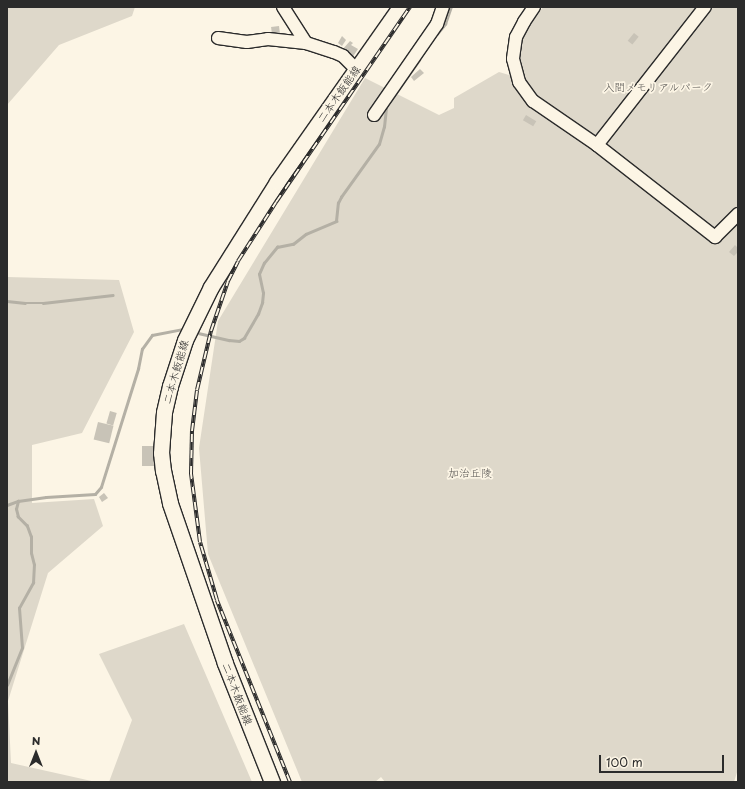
<!DOCTYPE html>
<meta charset="utf-8">
<style>
body{margin:0}
#map{position:relative;width:745px;height:789px;overflow:hidden;background:#fcf5e5;font-family:"Playpen Sans","Klee One",sans-serif}
div>[style]{position:absolute}
[style*='--x']{left:calc(var(--x)*1px);top:calc(var(--y)*1px);width:calc(var(--w)*1px);rotate:calc(var(--a)*1deg)}
.green>*{inset:0;background:#ded8ca}
.stream>*{height:2.5px;margin:-1.25px;padding:0 1.25px;transform-origin:1.25px;border-radius:1.25px;background:#b4b0a5}
.building>*{inset:0;background:#c8c3b7;transform-origin:0 0}
.roads{filter:drop-shadow(1px 0 #2b2b2b) drop-shadow(-1px 0 #2b2b2b) drop-shadow(0 1px #2b2b2b) drop-shadow(0 -1px #2b2b2b)}
.minor>*{height:12px;margin:-6px;padding:0 6px;transform-origin:6px;border-radius:6px;background:#fcf5e5}
.major>*{height:15px;margin:-7.5px;padding:0 7.5px;transform-origin:7.5px;border-radius:7.5px;background:#fcf5e5}
.rail>*{height:4px;margin-top:-2px;transform-origin:0;background:repeating-linear-gradient(90deg,#fcf5e5 0 8px,#2b2b2b 0 16px);box-sizing:border-box;border-block:1px solid #2b2b2b}
span{translate:-50% -50%;white-space:nowrap;text-align:center;line-height:1.15;-webkit-text-stroke:3.5px #fcf5e5;paint-order:stroke}
.park-label{font-size:11px;color:#585653}
.street-label{font-size:11px;color:#2b2b2b}
.frame{position:absolute;inset:0;border:8px solid #2b2b2b;pointer-events:none}
.north{position:absolute;left:16px;top:733px;width:40px;height:40px;-webkit-text-stroke:3px #fcf5e5;paint-order:stroke;rotate:0deg;font-size:11px;font-weight:700;line-height:16px;text-align:center;color:#2b2b2b}
.north::after{content:'';display:block;margin:auto;width:14px;height:18px;background:#2b2b2b;clip-path:polygon(50% 0,100% 100%,50% 72%,0 100%)}
.scale{position:absolute;left:599px;top:755px;width:125px;height:18px;box-sizing:border-box;border:2px solid #2b2b2b;border-top:0;padding-left:5px;font-size:12px;line-height:14px;white-space:nowrap;color:#2b2b2b;-webkit-text-stroke:3px #fcf5e5;paint-order:stroke}
</style>
<div id="map">
<div class="green">
<div style="clip-path:polygon(7px 7px,135px 7px,132px 16px,59px 45px,7px 105px)"></div>
<div style="clip-path:polygon(543px 7px,738px 7px,738px 209px,708px 237px,738px 219px,738px 769px,734px 782px,385px 782px,381px 777px,375px 782px,302px 782px,208px 554px,199px 448px,218px 321px,365px 78px,439px 115px,454px 108px,454px 98px,499px 72px,513px 76px,516px 84px,596px 137px,538px 97px,528px 85px,523px 74px,520px 55px,522px 39px,530px 25px)"></div>
<div style="clip-path:polygon(7px 277px,119px 280px,134px 332px,82px 433px,32px 445px,32px 503px,94px 499px,103px 526px,48px 573px,8px 701px,11px 763px,96px 782px,7px 782px)"></div>
<div style="clip-path:polygon(184px 624px,252px 782px,109px 782px,132px 720px,99px 654px)"></div>
</div>
<div class="stream">
<div style="--x:437;--y:34;--w:13;--a:-51"></div>
<div style="--x:445;--y:24;--w:18;--a:-71"></div>
<div style="--x:391;--y:100;--w:49;--a:-55"></div>
<div style="--x:7;--y:301;--w:18;--a:6"></div>
<div style="--x:25;--y:303;--w:18;--a:0"></div>
<div style="--x:43;--y:303;--w:70;--a:-6.5"></div>
<div style="--x:194;--y:332;--w:36;--a:13"></div>
<div style="--x:229;--y:340;--w:10;--a:6"></div>
<div style="--x:239;--y:341;--w:6;--a:-31"></div>
<div style="--x:244;--y:338;--w:28;--a:-60"></div>
<div style="--x:258;--y:314;--w:12;--a:-70"></div>
<div style="--x:262;--y:303;--w:10;--a:-84"></div>
<div style="--x:263;--y:293;--w:19;--a:-102"></div>
<div style="--x:259;--y:274;--w:12;--a:-66"></div>
<div style="--x:264;--y:263;--w:21;--a:-51"></div>
<div style="--x:277;--y:247;--w:16;--a:-11"></div>
<div style="--x:293;--y:244;--w:16;--a:-38"></div>
<div style="--x:306;--y:234;--w:33;--a:-23"></div>
<div style="--x:336;--y:221;--w:18;--a:-84"></div>
<div style="--x:338;--y:203;--w:7;--a:-63"></div>
<div style="--x:341;--y:197;--w:65;--a:-54.4"></div>
<div style="--x:379;--y:144;--w:18;--a:-74"></div>
<div style="--x:384;--y:127;--w:20;--a:-84"></div>
<div style="--x:7;--y:505;--w:12;--a:-20"></div>
<div style="--x:7;--y:685;--w:40;--a:-68"></div>
<div style="--x:22;--y:648;--w:40;--a:-94.3"></div>
<div style="--x:19;--y:608;--w:29;--a:-61"></div>
<div style="--x:33;--y:583;--w:18;--a:-87"></div>
<div style="--x:34;--y:565;--w:12;--a:-104"></div>
<div style="--x:31;--y:553;--w:16;--a:-90"></div>
<div style="--x:31;--y:537;--w:12;--a:-110"></div>
<div style="--x:27;--y:526;--w:13;--a:-135"></div>
<div style="--x:18;--y:517;--w:8;--a:-104"></div>
<div style="--x:16;--y:509;--w:8;--a:-76"></div>
<div style="--x:18;--y:501;--w:28;--a:-8"></div>
<div style="--x:46;--y:497;--w:49;--a:-3.5"></div>
<div style="--x:95;--y:494;--w:9;--a:-49"></div>
<div style="--x:101;--y:487;--w:124;--a:-72.6"></div>
<div style="--x:138;--y:369;--w:20;--a:-79"></div>
<div style="--x:142;--y:349;--w:17;--a:-54"></div>
<div style="--x:152;--y:335;--w:33;--a:-11"></div>
</div>
<div class="building">
<div style="left:279px;top:26px;width:8px;height:8px;rotate:83deg"></div>
<div style="left:634px;top:33px;width:6px;height:10px;rotate:39deg"></div>
<div style="clip-path:polygon(342px 36px,346px 40px,342px 46px,338px 43px)"></div>
<div style="clip-path:polygon(350px 41px,353px 43px,351px 45px,358px 49px,352px 58px,342px 50px)"></div>
<div style="clip-path:polygon(420px 69px,424px 73px,414px 81px,411px 77px)"></div>
<div style="left:526px;top:115px;width:12px;height:6px;rotate:31deg"></div>
<div style="clip-path:polygon(735px 245px,738px 248px,738px 252px,734px 256px,729px 252px)"></div>
<div style="left:110px;top:411px;width:7px;height:13px;rotate:16deg"></div>
<div style="left:98px;top:422px;width:16px;height:18px;rotate:14deg"></div>
<div style="left:142px;top:446px;width:12px;height:20px"></div>
<div style="clip-path:polygon(104px 493px,108px 498px,102px 502px,99px 497px)"></div>
</div>
<div class="roads">
<div class="minor">
<div style="--x:283;--y:7;--w:43;--a:57.4"></div>
<div style="--x:534;--y:7;--w:18;--a:124"></div>
<div style="--x:524;--y:22;--w:17;--a:118"></div>
<div style="--x:516;--y:37;--w:22;--a:98"></div>
<div style="--x:513;--y:59;--w:24;--a:75"></div>
<div style="--x:519;--y:82;--w:24;--a:54"></div>
<div style="--x:533;--y:101;--w:78;--a:34.5"></div>
<div style="--x:597;--y:145;--w:150;--a:37.9"></div>
<div style="--x:715;--y:237;--w:33;--a:-45"></div>
<div style="--x:218;--y:38;--w:29;--a:8"></div>
<div style="--x:247;--y:42;--w:21;--a:-8"></div>
<div style="--x:268;--y:39;--w:38;--a:6"></div>
<div style="--x:306;--y:43;--w:29;--a:18"></div>
<div style="--x:334;--y:52;--w:10;--a:24"></div>
<div style="--x:343;--y:56;--w:20;--a:45"></div>
<div style="--x:374;--y:115;--w:111;--a:-55.3"></div>
<div style="--x:437;--y:24;--w:18;--a:-71"></div>
<div style="--x:597;--y:145;--w:175;--a:-52"></div>
</div>
<div class="major">
<div style="--x:272;--y:782;--w:128;--a:-111.6"></div>
<div style="--x:225;--y:663;--w:169;--a:-109"></div>
<div style="--x:170;--y:503;--w:33;--a:-102"></div>
<div style="--x:163;--y:471;--w:18;--a:-96"></div>
<div style="--x:161;--y:453;--w:41;--a:-85.8"></div>
<div style="--x:164;--y:412;--w:27;--a:-77"></div>
<div style="--x:170;--y:386;--w:48;--a:-71.9"></div>
<div style="--x:185;--y:340;--w:59;--a:-63.9"></div>
<div style="--x:211;--y:287;--w:124;--a:-57.8"></div>
<div style="--x:277;--y:182;--w:214;--a:-54.9"></div>
</div>
</div>
<div class="rail">
<div style="--x:290;--y:782;--w:196;--a:-111.9"></div>
<div style="--x:217;--y:600;--w:60;--a:-106.3"></div>
<div style="--x:200;--y:542;--w:69;--a:-97.5"></div>
<div style="--x:191;--y:474;--w:43;--a:-88.7"></div>
<div style="--x:192;--y:431;--w:41;--a:-83"></div>
<div style="--x:197;--y:390;--w:61;--a:-76.7"></div>
<div style="--x:211;--y:331;--w:53;--a:-71.2"></div>
<div style="--x:228;--y:281;--w:22;--a:-63"></div>
<div style="--x:238;--y:261;--w:70;--a:-57.2"></div>
<div style="--x:276;--y:202;--w:237;--a:-55.5"></div>
</div>
<div class="park-label">
<span style="left:658px;top:87px">入間メモリアルパーク</span>
<span style="left:470px;top:473px">加治丘陵</span>
</div>
<div class="street-label">
<span style="left:339px;top:94px;rotate:-55deg">二本木飯能線</span>
<span style="left:176px;top:372px;rotate:-74deg">二本木飯能線</span>
<span style="left:237px;top:694px;rotate:69deg">二本木飯能線</span>
</div>
<div class="frame"></div>
<div class="north">N</div>
<div class="scale">100 m</div>
</div>
